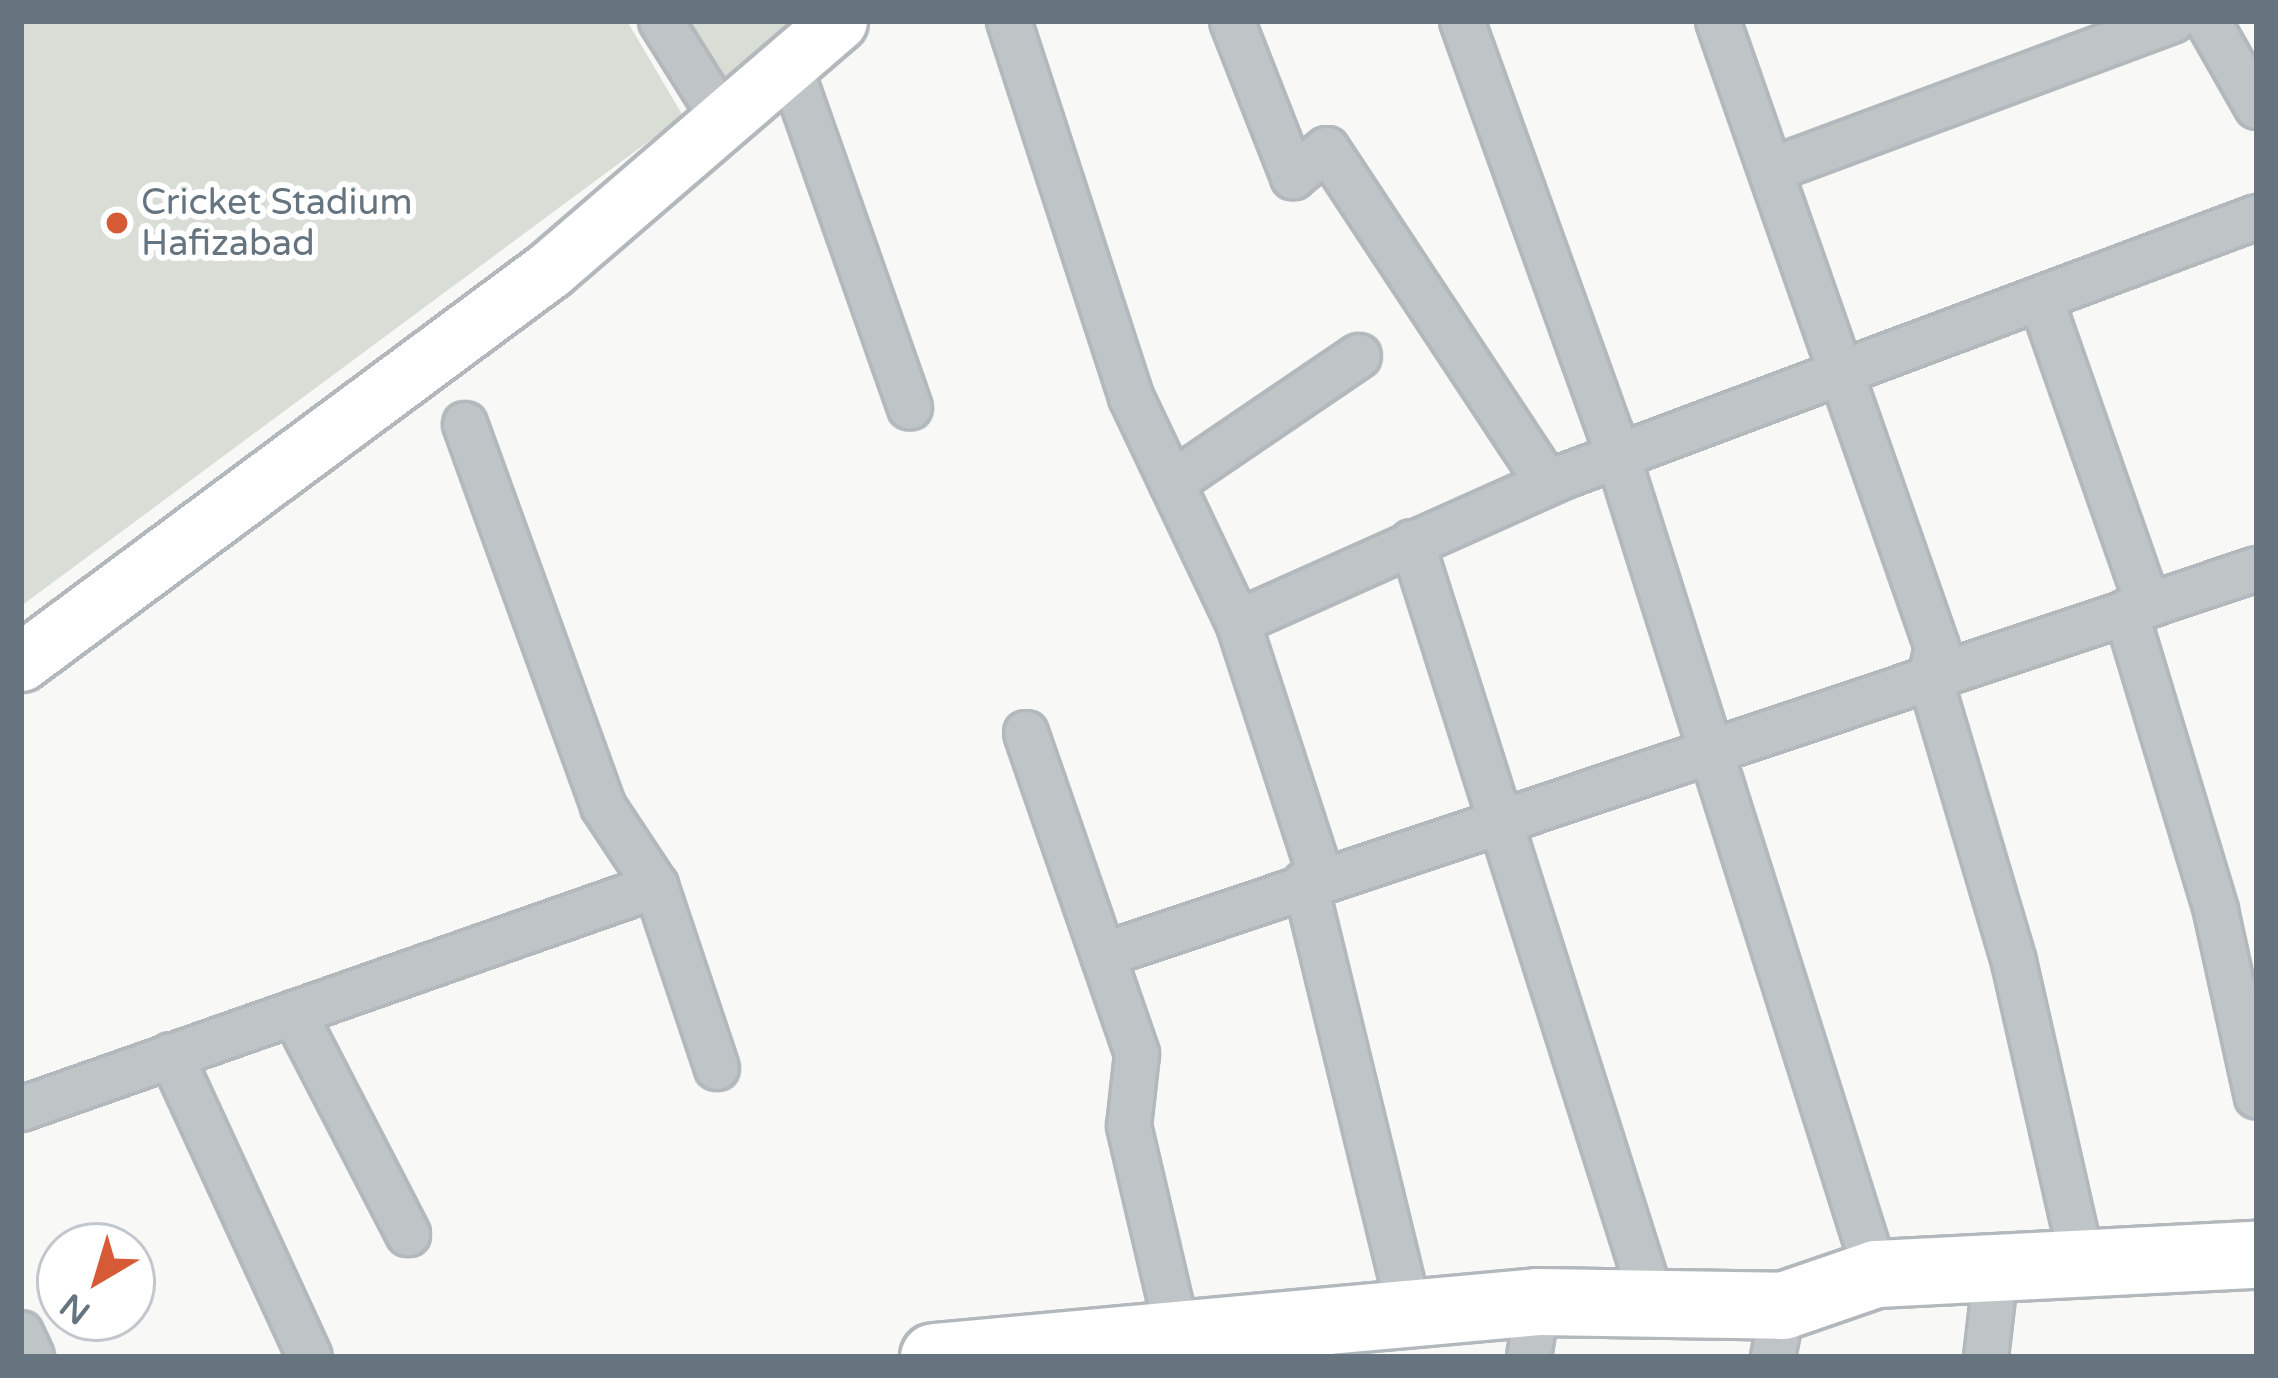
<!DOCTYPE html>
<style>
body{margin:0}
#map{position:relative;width:2278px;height:1378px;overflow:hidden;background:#f8f8f6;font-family:"Varela Round",sans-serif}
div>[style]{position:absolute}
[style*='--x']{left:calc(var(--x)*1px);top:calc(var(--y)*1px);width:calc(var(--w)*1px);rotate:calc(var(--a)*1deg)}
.green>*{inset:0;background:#d8ddd5}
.roads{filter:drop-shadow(3px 0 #b2b8bc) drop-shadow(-3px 0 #b2b8bc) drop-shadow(0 3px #b2b8bc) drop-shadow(0 -3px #b2b8bc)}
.street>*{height:42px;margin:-21px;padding:0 21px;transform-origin:21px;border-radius:21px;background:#bfc4c7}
.secondary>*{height:57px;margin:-28.5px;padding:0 28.5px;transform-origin:28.5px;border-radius:28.5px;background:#fff}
.primary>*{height:66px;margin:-33px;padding:0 33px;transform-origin:33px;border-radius:33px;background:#fff}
.dots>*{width:33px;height:33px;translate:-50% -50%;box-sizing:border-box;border:6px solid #fff;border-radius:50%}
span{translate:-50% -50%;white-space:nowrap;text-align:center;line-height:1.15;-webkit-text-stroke:12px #fff;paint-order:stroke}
.poi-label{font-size:36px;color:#65747f}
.left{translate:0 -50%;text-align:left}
.frame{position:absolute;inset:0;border:24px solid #65747f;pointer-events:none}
.north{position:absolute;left:36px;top:1222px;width:120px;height:120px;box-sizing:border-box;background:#fff;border:3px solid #c1c7cc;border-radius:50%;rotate:218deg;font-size:33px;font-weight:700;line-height:48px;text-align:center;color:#65747f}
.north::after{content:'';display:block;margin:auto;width:42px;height:54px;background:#d75a37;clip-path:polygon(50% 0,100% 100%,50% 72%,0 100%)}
</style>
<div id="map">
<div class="green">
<div style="clip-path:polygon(21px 21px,627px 21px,683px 116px,21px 606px)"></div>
<div style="clip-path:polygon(679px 21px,805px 21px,726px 94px)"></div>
</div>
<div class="roads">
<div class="street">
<div style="--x:661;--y:21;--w:120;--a:57.9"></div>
<div style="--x:1009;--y:21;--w:395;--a:72"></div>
<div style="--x:1131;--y:397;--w:249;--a:64.6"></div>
<div style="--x:1238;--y:622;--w:269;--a:72"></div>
<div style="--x:1232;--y:21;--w:168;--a:68.6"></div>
<div style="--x:1293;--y:177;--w:44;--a:-39.5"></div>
<div style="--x:1327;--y:149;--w:400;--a:56.6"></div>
<div style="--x:1462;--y:21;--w:439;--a:70.2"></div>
<div style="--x:1611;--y:434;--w:881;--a:72.49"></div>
<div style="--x:1718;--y:21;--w:663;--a:70.72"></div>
<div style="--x:1937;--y:647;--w:32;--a:103"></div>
<div style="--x:1930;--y:678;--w:296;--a:73.5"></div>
<div style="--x:2014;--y:962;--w:302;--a:77.2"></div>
<div style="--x:2208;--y:21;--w:99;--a:60.3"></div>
<div style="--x:790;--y:67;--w:361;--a:70.6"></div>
<div style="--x:1771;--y:170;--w:428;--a:-20.4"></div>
<div style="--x:2041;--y:299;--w:324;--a:70.7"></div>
<div style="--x:465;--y:424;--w:406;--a:70.1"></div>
<div style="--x:603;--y:806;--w:96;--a:56.5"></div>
<div style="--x:656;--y:886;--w:192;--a:71.5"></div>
<div style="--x:1172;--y:483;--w:226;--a:-34.2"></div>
<div style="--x:1412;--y:542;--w:795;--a:72.43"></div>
<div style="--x:2126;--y:612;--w:312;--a:73.2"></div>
<div style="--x:2216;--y:911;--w:190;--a:77.6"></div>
<div style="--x:1238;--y:622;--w:358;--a:-24.1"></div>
<div style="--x:1565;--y:476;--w:739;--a:-20.52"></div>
<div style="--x:1026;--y:733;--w:340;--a:70.9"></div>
<div style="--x:1137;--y:1054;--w:72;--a:96.3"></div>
<div style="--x:1129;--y:1126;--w:215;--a:76.8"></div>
<div style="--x:1305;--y:883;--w:445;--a:76.3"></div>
<div style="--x:1103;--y:955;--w:1217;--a:-18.49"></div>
<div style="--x:294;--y:1013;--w:249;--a:62.7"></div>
<div style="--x:171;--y:1055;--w:332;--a:65.3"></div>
<div style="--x:21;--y:1109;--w:673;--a:-19.35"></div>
<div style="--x:21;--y:1333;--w:26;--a:65"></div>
<div style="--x:1529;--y:1357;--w:56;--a:-80.7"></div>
<div style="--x:1773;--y:1357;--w:52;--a:-78.9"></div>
<div style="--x:1986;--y:1357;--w:95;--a:-83.3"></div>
</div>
<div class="secondary">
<div style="--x:21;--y:662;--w:658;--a:-36.59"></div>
<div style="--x:549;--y:270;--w:381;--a:-40.7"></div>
</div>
<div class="primary">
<div style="--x:934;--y:1357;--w:606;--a:-5.2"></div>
<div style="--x:1538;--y:1302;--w:245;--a:0.9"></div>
<div style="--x:1783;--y:1306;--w:98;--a:-19"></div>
<div style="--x:1876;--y:1274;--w:381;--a:-2.9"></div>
</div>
</div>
<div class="dots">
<div style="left:117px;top:223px;background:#d75a37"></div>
</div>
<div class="poi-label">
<span class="left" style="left:141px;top:223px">Cricket Stadium<br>Hafizabad</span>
</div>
<div class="frame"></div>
<div class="north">N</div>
</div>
